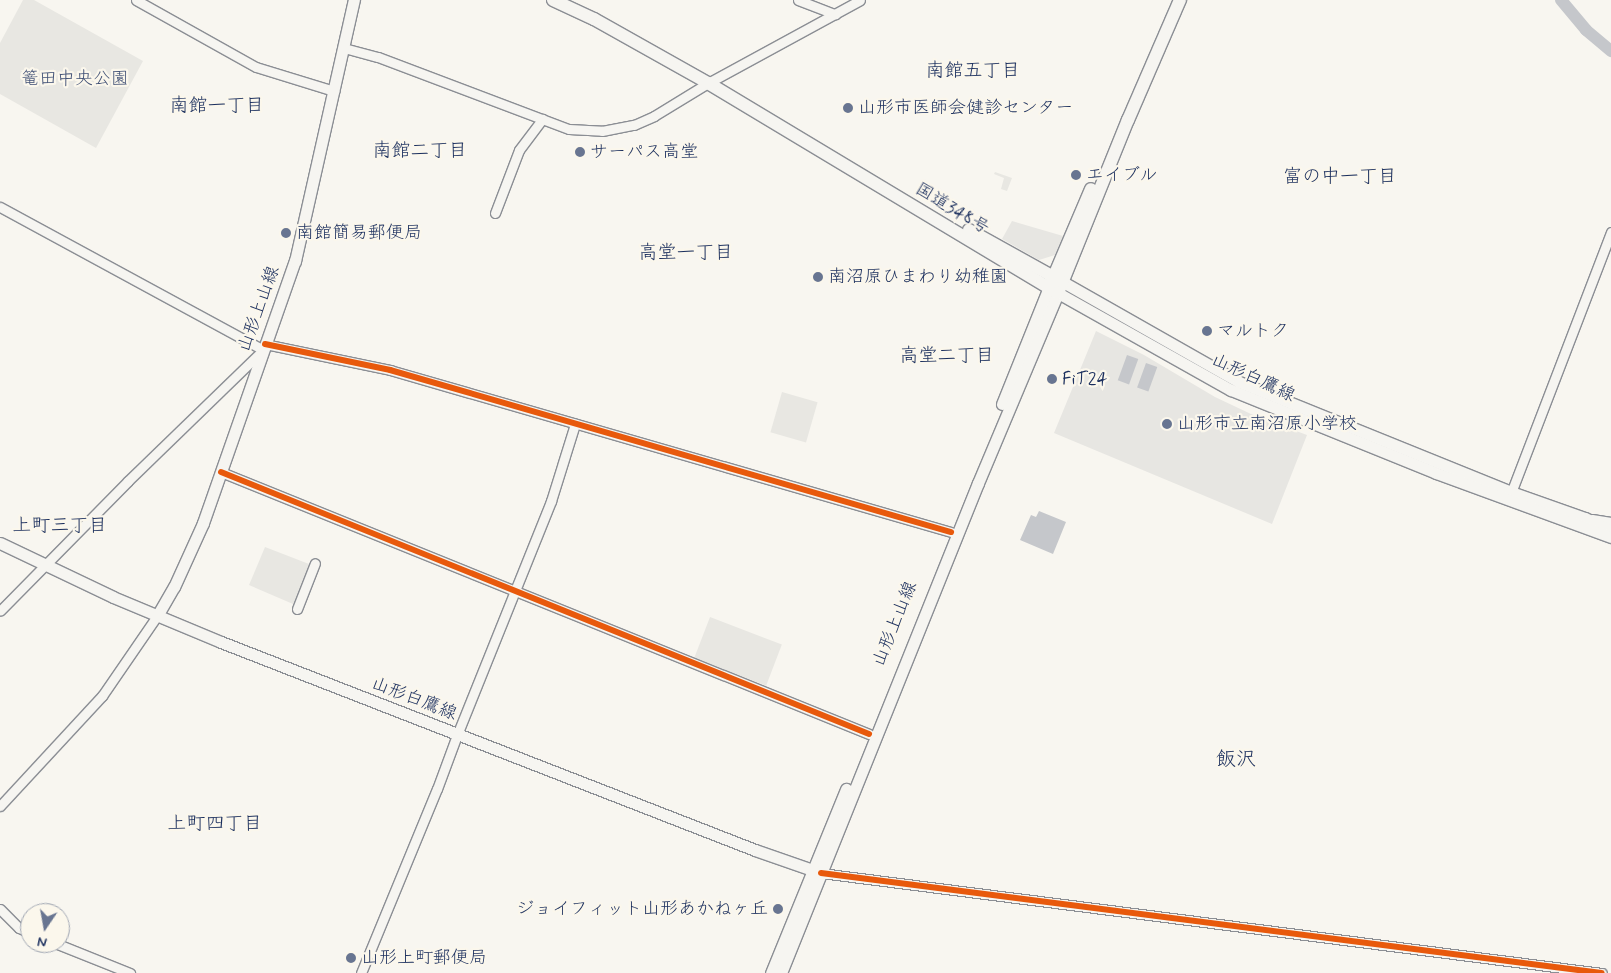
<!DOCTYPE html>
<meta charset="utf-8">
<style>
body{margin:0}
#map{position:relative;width:1611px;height:973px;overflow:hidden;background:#f8f6f0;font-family:Mynerve,"Klee One",sans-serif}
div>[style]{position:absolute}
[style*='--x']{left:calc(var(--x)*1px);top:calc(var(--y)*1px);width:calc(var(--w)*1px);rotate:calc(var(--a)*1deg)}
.built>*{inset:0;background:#e7e6e2}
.green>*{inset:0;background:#e8e7e2;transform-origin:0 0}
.water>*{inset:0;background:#c5c7cb;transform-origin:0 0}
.river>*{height:12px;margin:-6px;padding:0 6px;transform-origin:6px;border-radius:6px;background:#c5c7cb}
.roads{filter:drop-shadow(1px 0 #8b8e94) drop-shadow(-1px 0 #8b8e94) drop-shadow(0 1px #8b8e94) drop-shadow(0 -1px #8b8e94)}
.minor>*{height:9px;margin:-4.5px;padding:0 4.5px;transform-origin:4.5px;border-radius:4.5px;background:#f6f5f1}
.major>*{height:11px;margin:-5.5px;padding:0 5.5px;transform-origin:5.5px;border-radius:5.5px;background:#f6f5f1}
.highway>*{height:12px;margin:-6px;padding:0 6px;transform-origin:6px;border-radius:6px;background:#f6f5f1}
.cycleway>*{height:6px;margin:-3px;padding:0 3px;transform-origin:3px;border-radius:3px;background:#e8590c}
.dots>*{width:14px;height:14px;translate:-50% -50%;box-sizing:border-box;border:2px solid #fbf7ec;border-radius:50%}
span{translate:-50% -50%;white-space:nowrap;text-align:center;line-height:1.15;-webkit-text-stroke:4.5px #fbf7ec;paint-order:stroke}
.park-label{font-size:18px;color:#415176}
.poi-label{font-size:18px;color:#1b2f5e}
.left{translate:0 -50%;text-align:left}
.right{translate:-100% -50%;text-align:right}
.street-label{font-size:18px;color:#1b2f5e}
.neighbourhood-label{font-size:19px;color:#1b2f5e}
.quarter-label{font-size:20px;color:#1b2f5e}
.north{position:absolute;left:20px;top:903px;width:50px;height:50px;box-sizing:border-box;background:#fbf7ec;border:1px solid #a1a7b3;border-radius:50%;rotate:192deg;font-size:14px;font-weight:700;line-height:20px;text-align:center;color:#1b2f5e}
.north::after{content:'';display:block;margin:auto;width:18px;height:22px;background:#687591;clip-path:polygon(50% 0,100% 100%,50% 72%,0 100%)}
</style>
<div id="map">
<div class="built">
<div style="clip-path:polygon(1012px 221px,1063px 236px,1055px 255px,1039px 260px,1002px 239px)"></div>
<div style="clip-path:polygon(1096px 331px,1144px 355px,1215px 397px,1251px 414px,1307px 435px,1272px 524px,1054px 433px)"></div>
</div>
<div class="green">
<div style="clip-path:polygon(23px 0,34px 0,143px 61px,96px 148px,0 94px,0 43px)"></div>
<div style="clip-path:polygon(995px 172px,1012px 178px,1007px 191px,1001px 189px,1004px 178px,994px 174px)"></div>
<div style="left:782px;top:392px;width:37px;height:42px;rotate:16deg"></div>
<div style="clip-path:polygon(265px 547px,309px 564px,311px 567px,298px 602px,293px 604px,249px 585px)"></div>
<div style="left:710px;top:617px;width:77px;height:44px;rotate:21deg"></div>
</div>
<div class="water">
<div style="left:1127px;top:355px;width:12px;height:27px;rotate:20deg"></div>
<div style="left:1146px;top:363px;width:12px;height:26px;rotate:20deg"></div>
<div style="clip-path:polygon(1039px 511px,1066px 522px,1053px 554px,1020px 540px,1031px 515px,1036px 517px)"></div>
</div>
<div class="river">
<div style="--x:1561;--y:0;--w:39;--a:50"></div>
<div style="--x:1586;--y:30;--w:33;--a:40"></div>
</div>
<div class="roads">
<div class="minor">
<div style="--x:136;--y:0;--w:137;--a:29.2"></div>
<div style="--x:256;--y:67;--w:82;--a:17.1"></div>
<div style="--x:798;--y:0;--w:40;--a:21"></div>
<div style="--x:344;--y:48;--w:35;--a:15"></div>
<div style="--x:378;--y:57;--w:204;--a:20.7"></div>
<div style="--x:569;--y:129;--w:33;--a:3"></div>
<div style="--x:602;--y:131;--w:33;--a:-11"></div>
<div style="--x:634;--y:125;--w:22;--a:-24"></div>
<div style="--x:654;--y:116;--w:63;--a:-31.4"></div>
<div style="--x:708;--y:83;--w:173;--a:-28.6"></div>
<div style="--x:0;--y:207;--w:299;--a:28.5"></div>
<div style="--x:263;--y:350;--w:188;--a:135.9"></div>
<div style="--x:128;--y:481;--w:182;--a:134.6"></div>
<div style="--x:495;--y:213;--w:67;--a:-69.1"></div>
<div style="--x:519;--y:150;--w:39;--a:-53"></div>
<div style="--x:265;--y:344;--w:128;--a:11.7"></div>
<div style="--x:390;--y:370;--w:584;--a:16.11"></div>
<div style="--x:221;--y:472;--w:699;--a:22.01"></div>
<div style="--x:1509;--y:498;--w:285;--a:-69"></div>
<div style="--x:1592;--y:519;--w:19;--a:9"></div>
<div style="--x:297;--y:609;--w:49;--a:-68.6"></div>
<div style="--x:0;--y:806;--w:150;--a:-47.2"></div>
<div style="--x:102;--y:696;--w:97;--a:-55.5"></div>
<div style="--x:821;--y:873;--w:787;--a:7.3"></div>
<div style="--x:0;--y:909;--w:27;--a:45"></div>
<div style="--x:19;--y:928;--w:12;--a:24"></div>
<div style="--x:55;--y:943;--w:81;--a:21.8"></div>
<div style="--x:361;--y:973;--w:199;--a:-67.6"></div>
<div style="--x:437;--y:789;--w:58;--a:-69.7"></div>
<div style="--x:457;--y:735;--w:252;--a:-68.1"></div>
<div style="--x:551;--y:501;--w:81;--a:-72.7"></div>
</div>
<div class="major">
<div style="--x:1063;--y:282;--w:202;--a:29.6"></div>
<div style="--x:1239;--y:382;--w:293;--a:22"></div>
<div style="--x:1511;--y:492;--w:78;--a:19.4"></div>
<div style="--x:1585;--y:518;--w:27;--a:27"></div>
<div style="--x:1002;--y:404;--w:126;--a:-68.1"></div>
<div style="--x:0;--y:543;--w:125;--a:25.5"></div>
<div style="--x:113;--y:597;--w:117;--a:22.6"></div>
<div style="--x:221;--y:642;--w:573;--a:21.28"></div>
<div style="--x:755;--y:850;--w:70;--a:19.2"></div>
<div style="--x:157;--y:616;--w:34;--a:-60"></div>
<div style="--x:174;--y:587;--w:70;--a:-65.6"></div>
<div style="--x:203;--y:523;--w:278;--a:-70.7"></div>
<div style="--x:295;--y:261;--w:268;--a:-77.3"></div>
<div style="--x:771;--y:973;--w:199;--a:-67.8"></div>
<div style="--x:781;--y:973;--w:528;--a:-68.1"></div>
<div style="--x:978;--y:483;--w:206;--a:-67.2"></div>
<div style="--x:1058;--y:293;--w:198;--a:29.3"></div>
<div style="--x:1231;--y:390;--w:221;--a:22"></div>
<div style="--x:1436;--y:473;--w:186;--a:20.1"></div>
</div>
<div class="highway">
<div style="--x:553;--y:0;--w:45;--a:24.9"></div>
<div style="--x:594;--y:19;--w:131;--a:29.3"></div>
<div style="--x:708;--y:83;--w:408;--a:31"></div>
<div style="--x:1058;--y:293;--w:187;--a:-68"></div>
<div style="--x:1128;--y:120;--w:131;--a:-66.6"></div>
<div style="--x:969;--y:230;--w:107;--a:29"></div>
<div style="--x:1051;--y:283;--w:102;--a:-66.9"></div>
</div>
</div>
<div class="cycleway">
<div style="--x:265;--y:344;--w:128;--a:11.7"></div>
<div style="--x:390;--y:370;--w:584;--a:16.11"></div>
<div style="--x:221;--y:472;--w:699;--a:22.01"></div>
<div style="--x:821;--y:873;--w:787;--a:7.3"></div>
</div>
<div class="dots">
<div style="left:848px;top:108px;background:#687591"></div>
<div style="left:580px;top:152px;background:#687591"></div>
<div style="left:1076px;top:175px;background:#687591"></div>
<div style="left:286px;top:233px;background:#687591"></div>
<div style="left:818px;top:277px;background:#687591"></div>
<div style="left:1207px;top:331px;background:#687591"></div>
<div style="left:1052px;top:379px;background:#687591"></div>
<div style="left:1167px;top:424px;background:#687591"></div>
<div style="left:778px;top:909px;background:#687591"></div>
<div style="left:351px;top:958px;background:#687591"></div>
</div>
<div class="park-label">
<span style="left:75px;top:79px">篭田中央公園</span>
</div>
<div class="poi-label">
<span class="left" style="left:858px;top:108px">山形市医師会健診センター</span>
<span class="left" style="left:590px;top:152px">サーパス高堂</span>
<span class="left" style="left:1086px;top:175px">エイブル</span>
<span class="left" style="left:296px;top:233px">南館簡易郵便局</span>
<span class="left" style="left:828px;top:277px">南沼原ひまわり幼稚園</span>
<span class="left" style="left:1217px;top:331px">マルトク</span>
<span class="left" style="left:1062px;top:379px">FiT24</span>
<span class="left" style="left:1177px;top:424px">山形市立南沼原小学校</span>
<span class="right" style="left:768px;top:909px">ジョイフィット山形あかねヶ丘</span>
<span class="left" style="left:361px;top:958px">山形上町郵便局</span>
</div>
<div class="street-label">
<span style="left:952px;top:209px;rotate:31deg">国道348号</span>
<span style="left:259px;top:309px;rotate:-70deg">山形上山線</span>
<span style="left:1253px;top:378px;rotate:25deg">山形白鷹線</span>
<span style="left:895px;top:624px;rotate:-68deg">山形上山線</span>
<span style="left:414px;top:699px;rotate:21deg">山形白鷹線</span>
</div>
<div class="neighbourhood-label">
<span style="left:973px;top:71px">南館五丁目</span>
<span style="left:217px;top:106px">南館一丁目</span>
<span style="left:420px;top:151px">南館二丁目</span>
<span style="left:1340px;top:177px">富の中一丁目</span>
<span style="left:686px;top:253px">高堂一丁目</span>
<span style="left:947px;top:356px">高堂二丁目</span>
<span style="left:60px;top:526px">上町三丁目</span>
<span style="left:215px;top:824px">上町四丁目</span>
</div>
<div class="quarter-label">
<span style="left:1236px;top:759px">飯沢</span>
</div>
<div class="north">N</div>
</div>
